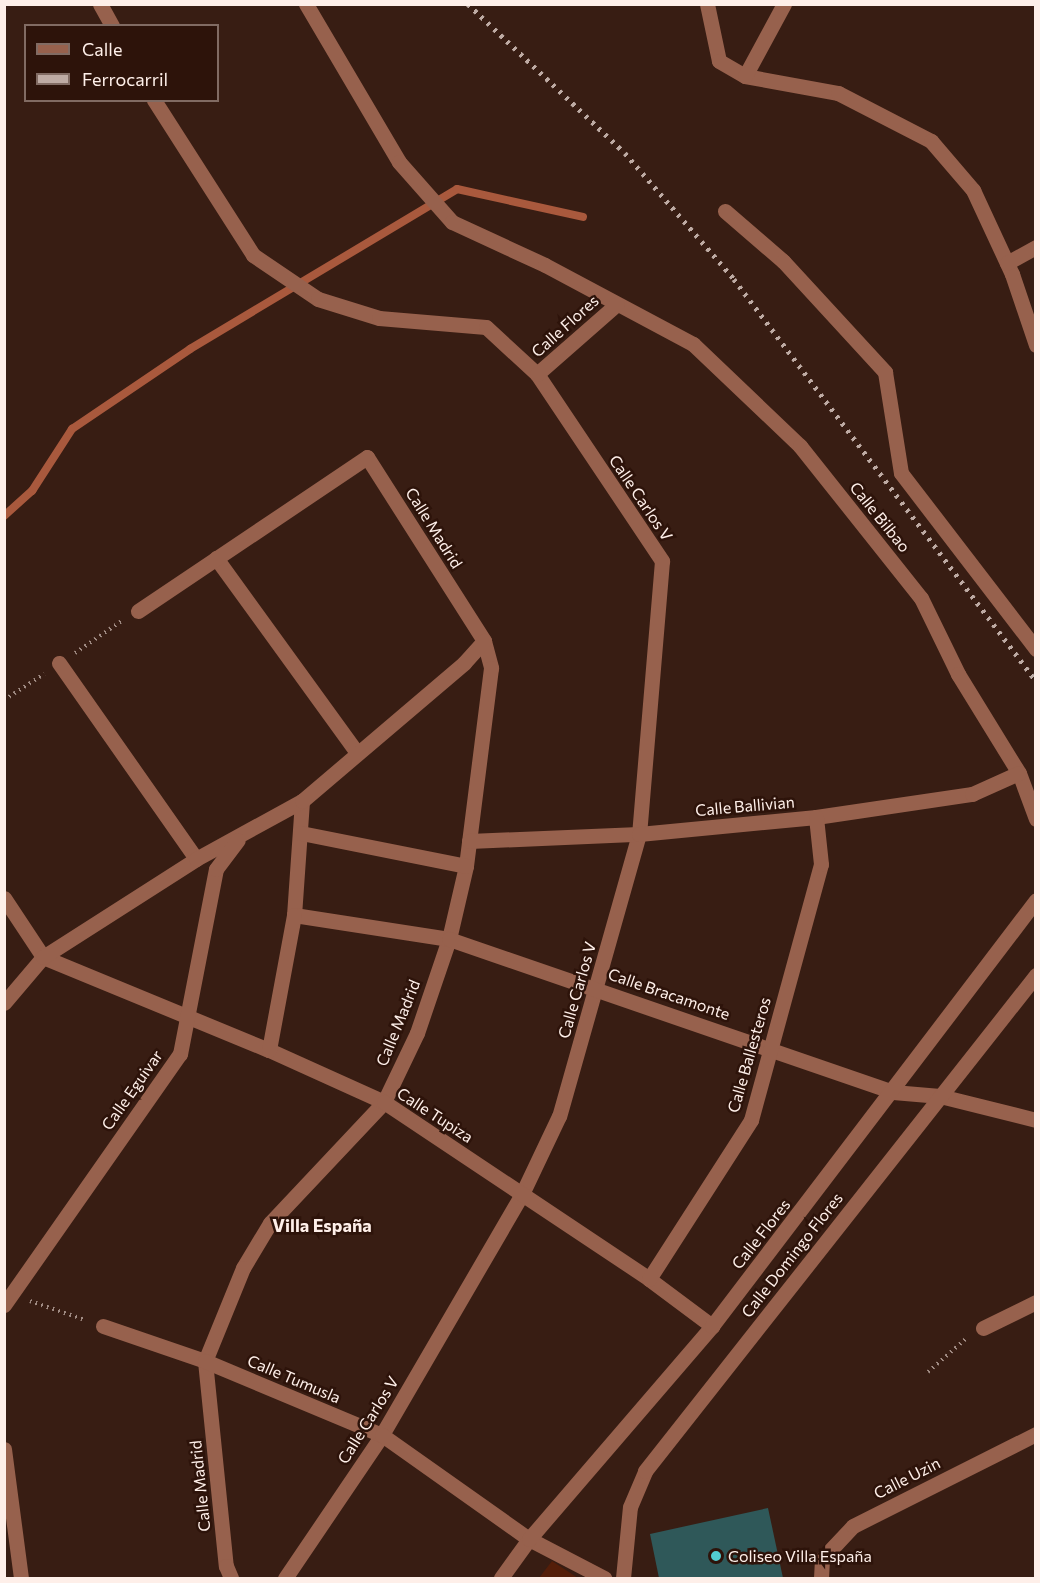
<!DOCTYPE html>
<meta charset="utf-8">
<style>
body{margin:0}
#map{position:relative;width:1040px;height:1583px;overflow:hidden;background:#381d13;font-family:Commissioner,sans-serif}
div>[style]{position:absolute}
[style*='--x']{left:calc(var(--x)*1px);top:calc(var(--y)*1px);width:calc(var(--w)*1px);rotate:calc(var(--a)*1deg)}
.green>*{inset:0;background:#541e09}
.stream>*{height:8px;margin:-4px;padding:0 4px;transform-origin:4px;border-radius:4px;background:#a9593d}
.building>*{inset:0;background:#2f5859}
.path>*{height:4px;margin-top:-2px;transform-origin:0;background:repeating-linear-gradient(90deg,#a08b83 0 1.5px,transparent 0 6px)}
.minor>*{height:15px;margin:-7.5px;padding:0 7.5px;transform-origin:7.5px;border-radius:7.5px;background:#97614d}
.rail>*{height:4.5px;margin-top:-2.25px;transform-origin:0;background:repeating-linear-gradient(90deg,#beaba4 0 3px,transparent 0 9px)}
.dots>*{width:16px;height:16px;translate:-50% -50%;box-sizing:border-box;border:3px solid #2d130a;border-radius:50%}
span{translate:-50% -50%;white-space:nowrap;text-align:center;line-height:1.15;-webkit-text-stroke:5px #2d130a;paint-order:stroke}
.street-label{font-size:16px;color:#feefe9}
.poi-label{font-size:16px;color:#feefe9}
.left{translate:0 -50%;text-align:left}
.neighbourhood-label{font-size:18px;color:#feefe9;font-weight:700}
.frame{position:absolute;inset:0;border:6px solid #feefe9;pointer-events:none}
.legend{position:absolute;left:24px;top:24px;width:195px;height:78px;box-sizing:border-box;background:#2d130a;border:2px solid #816b63;margin:0;padding:8px 10px;list-style:none;font-size:18px;color:#feefe9}
.legend li{display:flex;align-items:center;gap:12px;height:30px}
.legend b{width:30px;border:2px solid #816b63}
</style>
<div id="map">
<div class="green">
<div style="clip-path:polygon(552px 1561px,578px 1578px,539px 1578px)"></div>
</div>
<div class="stream">
<div style="--x:4;--y:516;--w:38;--a:-42"></div>
<div style="--x:32;--y:491;--w:74;--a:-57.2"></div>
<div style="--x:72;--y:429;--w:143;--a:-34.1"></div>
<div style="--x:190;--y:349;--w:311;--a:-30.9"></div>
<div style="--x:457;--y:189;--w:129;--a:12.5"></div>
</div>
<div class="building">
<div style="clip-path:polygon(768px 1508px,783px 1578px,659px 1578px,650px 1534px)"></div>
</div>
<div class="path">
<div style="--x:75;--y:653;--w:58;--a:-34.5"></div>
<div style="--x:4;--y:700;--w:48;--a:-33"></div>
<div style="--x:30;--y:1301;--w:58;--a:19.1"></div>
<div style="--x:928;--y:1372;--w:53;--a:-41.2"></div>
</div>
<div class="minor">
<div style="--x:100;--y:4;--w:25;--a:61"></div>
<div style="--x:306;--y:4;--w:183;--a:59.5"></div>
<div style="--x:399;--y:162;--w:80;--a:48.5"></div>
<div style="--x:452;--y:222;--w:102;--a:24.8"></div>
<div style="--x:545;--y:265;--w:168;--a:28.1"></div>
<div style="--x:693;--y:344;--w:148;--a:43.6"></div>
<div style="--x:800;--y:446;--w:194;--a:51.5"></div>
<div style="--x:921;--y:598;--w:85;--a:64"></div>
<div style="--x:958;--y:674;--w:116;--a:58.4"></div>
<div style="--x:1019;--y:773;--w:49;--a:69.7"></div>
<div style="--x:707;--y:4;--w:58;--a:78.1"></div>
<div style="--x:719;--y:61;--w:30;--a:30"></div>
<div style="--x:745;--y:76;--w:95;--a:10.4"></div>
<div style="--x:838;--y:93;--w:105;--a:27.3"></div>
<div style="--x:931;--y:141;--w:65;--a:49.4"></div>
<div style="--x:973;--y:190;--w:93;--a:65.1"></div>
<div style="--x:1012;--y:274;--w:75;--a:71.3"></div>
<div style="--x:745;--y:76;--w:82;--a:-61.6"></div>
<div style="--x:154;--y:100;--w:184;--a:57.4"></div>
<div style="--x:253;--y:255;--w:78;--a:34.1"></div>
<div style="--x:318;--y:299;--w:64;--a:17.3"></div>
<div style="--x:379;--y:318;--w:107;--a:4.8"></div>
<div style="--x:486;--y:327;--w:69;--a:42.7"></div>
<div style="--x:537;--y:374;--w:225;--a:56.2"></div>
<div style="--x:662;--y:561;--w:274;--a:94.8"></div>
<div style="--x:639;--y:834;--w:293;--a:105.8"></div>
<div style="--x:559;--y:1116;--w:86;--a:115.4"></div>
<div style="--x:522;--y:1194;--w:279;--a:120.2"></div>
<div style="--x:382;--y:1435;--w:173;--a:124.1"></div>
<div style="--x:725;--y:211;--w:77;--a:40.8"></div>
<div style="--x:783;--y:261;--w:151;--a:47.4"></div>
<div style="--x:885;--y:372;--w:102;--a:81"></div>
<div style="--x:901;--y:473;--w:222;--a:52.5"></div>
<div style="--x:1007;--y:263;--w:33;--a:-29"></div>
<div style="--x:537;--y:374;--w:106;--a:-41.2"></div>
<div style="--x:216;--y:558;--w:241;--a:54.1"></div>
<div style="--x:138;--y:611;--w:276;--a:-33.9"></div>
<div style="--x:367;--y:457;--w:218;--a:57.5"></div>
<div style="--x:484;--y:641;--w:28;--a:75"></div>
<div style="--x:491;--y:668;--w:200;--a:97.2"></div>
<div style="--x:466;--y:866;--w:75;--a:103.1"></div>
<div style="--x:449;--y:939;--w:99;--a:108.8"></div>
<div style="--x:417;--y:1033;--w:76;--a:115.6"></div>
<div style="--x:384;--y:1102;--w:166;--a:133.3"></div>
<div style="--x:270;--y:1223;--w:52;--a:121"></div>
<div style="--x:243;--y:1268;--w:100;--a:112.2"></div>
<div style="--x:205;--y:1361;--w:206;--a:84.2"></div>
<div style="--x:226;--y:1566;--w:13;--a:67"></div>
<div style="--x:59;--y:663;--w:239;--a:55"></div>
<div style="--x:302;--y:801;--w:114;--a:94"></div>
<div style="--x:294;--y:915;--w:157;--a:8.8"></div>
<div style="--x:449;--y:939;--w:470;--a:19"></div>
<div style="--x:893;--y:1092;--w:47;--a:4.9"></div>
<div style="--x:940;--y:1096;--w:99;--a:14"></div>
<div style="--x:301;--y:833;--w:168;--a:11.3"></div>
<div style="--x:469;--y:841;--w:170;--a:-2.4"></div>
<div style="--x:639;--y:834;--w:178;--a:-5.5"></div>
<div style="--x:816;--y:817;--w:158;--a:-8.4"></div>
<div style="--x:972;--y:794;--w:51;--a:-24.1"></div>
<div style="--x:4;--y:898;--w:71;--a:56.5"></div>
<div style="--x:43;--y:957;--w:244;--a:22.4"></div>
<div style="--x:269;--y:1050;--w:126;--a:24.3"></div>
<div style="--x:384;--y:1102;--w:319;--a:33.7"></div>
<div style="--x:649;--y:1279;--w:79;--a:36.7"></div>
<div style="--x:4;--y:1003;--w:60;--a:-49.7"></div>
<div style="--x:43;--y:957;--w:182;--a:-32.6"></div>
<div style="--x:196;--y:859;--w:121;--a:-28.7"></div>
<div style="--x:302;--y:801;--w:213;--a:-40.4"></div>
<div style="--x:464;--y:663;--w:30;--a:-48"></div>
<div style="--x:269;--y:1050;--w:137;--a:-79.5"></div>
<div style="--x:649;--y:1279;--w:189;--a:-57.3"></div>
<div style="--x:751;--y:1120;--w:265;--a:-74.7"></div>
<div style="--x:821;--y:864;--w:47;--a:-96.1"></div>
<div style="--x:4;--y:1305;--w:307;--a:-55"></div>
<div style="--x:180;--y:1054;--w:188;--a:-79"></div>
<div style="--x:216;--y:869;--w:36;--a:-53"></div>
<div style="--x:103;--y:1326;--w:108;--a:18.9"></div>
<div style="--x:205;--y:1361;--w:192;--a:22.7"></div>
<div style="--x:382;--y:1435;--w:180;--a:35.3"></div>
<div style="--x:529;--y:1539;--w:85;--a:27.5"></div>
<div style="--x:983;--y:1328;--w:59;--a:-26.1"></div>
<div style="--x:4;--y:1449;--w:130;--a:82.5"></div>
<div style="--x:501;--y:1578;--w:48;--a:-54.3"></div>
<div style="--x:529;--y:1539;--w:281;--a:-49.3"></div>
<div style="--x:712;--y:1326;--w:535;--a:-52.74"></div>
<div style="--x:623;--y:1578;--w:71;--a:-84.4"></div>
<div style="--x:630;--y:1507;--w:39;--a:-67"></div>
<div style="--x:645;--y:1471;--w:632;--a:-51.75"></div>
<div style="--x:821;--y:1578;--w:19;--a:-87"></div>
<div style="--x:822;--y:1559;--w:45;--a:-46.8"></div>
<div style="--x:853;--y:1526;--w:205;--a:-26.7"></div>
</div>
<div class="rail">
<div style="--x:468;--y:4;--w:216;--a:43.5"></div>
<div style="--x:625;--y:153;--w:167;--a:49.1"></div>
<div style="--x:734;--y:279;--w:503;--a:53.08"></div>
</div>
<div class="dots">
<div style="left:716px;top:1556px;background:#52ccd0"></div>
</div>
<div class="street-label">
<span style="left:565px;top:326px;rotate:-42deg">Calle Flores</span>
<span style="left:641px;top:498px;rotate:56deg">Calle Carlos V</span>
<span style="left:880px;top:517px;rotate:51deg">Calle Bilbao</span>
<span style="left:434px;top:528px;rotate:58deg">Calle Madrid</span>
<span style="left:745px;top:806px;rotate:-5deg">Calle Ballivian</span>
<span style="left:577px;top:990px;rotate:-74deg">Calle Carlos V</span>
<span style="left:669px;top:994px;rotate:19deg">Calle Bracamonte</span>
<span style="left:398px;top:1023px;rotate:-68deg">Calle Madrid</span>
<span style="left:749px;top:1055px;rotate:-74deg">Calle Ballesteros</span>
<span style="left:132px;top:1090px;rotate:-55deg">Calle Eguivar</span>
<span style="left:435px;top:1115px;rotate:33deg">Calle Tupiza</span>
<span style="left:761px;top:1234px;rotate:-52deg">Calle Flores</span>
<span style="left:792px;top:1255px;rotate:-52deg">Calle Domingo Flores</span>
<span style="left:294px;top:1379px;rotate:23deg">Calle Tumusla</span>
<span style="left:368px;top:1420px;rotate:-58deg">Calle Carlos V</span>
<span style="left:907px;top:1478px;rotate:-27deg">Calle Uzin</span>
<span style="left:200px;top:1486px;rotate:-96deg">Calle Madrid</span>
</div>
<div class="poi-label">
<span class="left" style="left:728px;top:1556px">Coliseo Villa España</span>
</div>
<div class="neighbourhood-label">
<span style="left:322px;top:1225px">Villa España</span>
</div>
<div class="frame"></div>
<ul class="legend">
<li><b style="height:8px;background:#97614d"></b>Calle</li>
<li><b style="height:8px;background:#beaba4"></b>Ferrocarril</li>
</ul>
</div>
